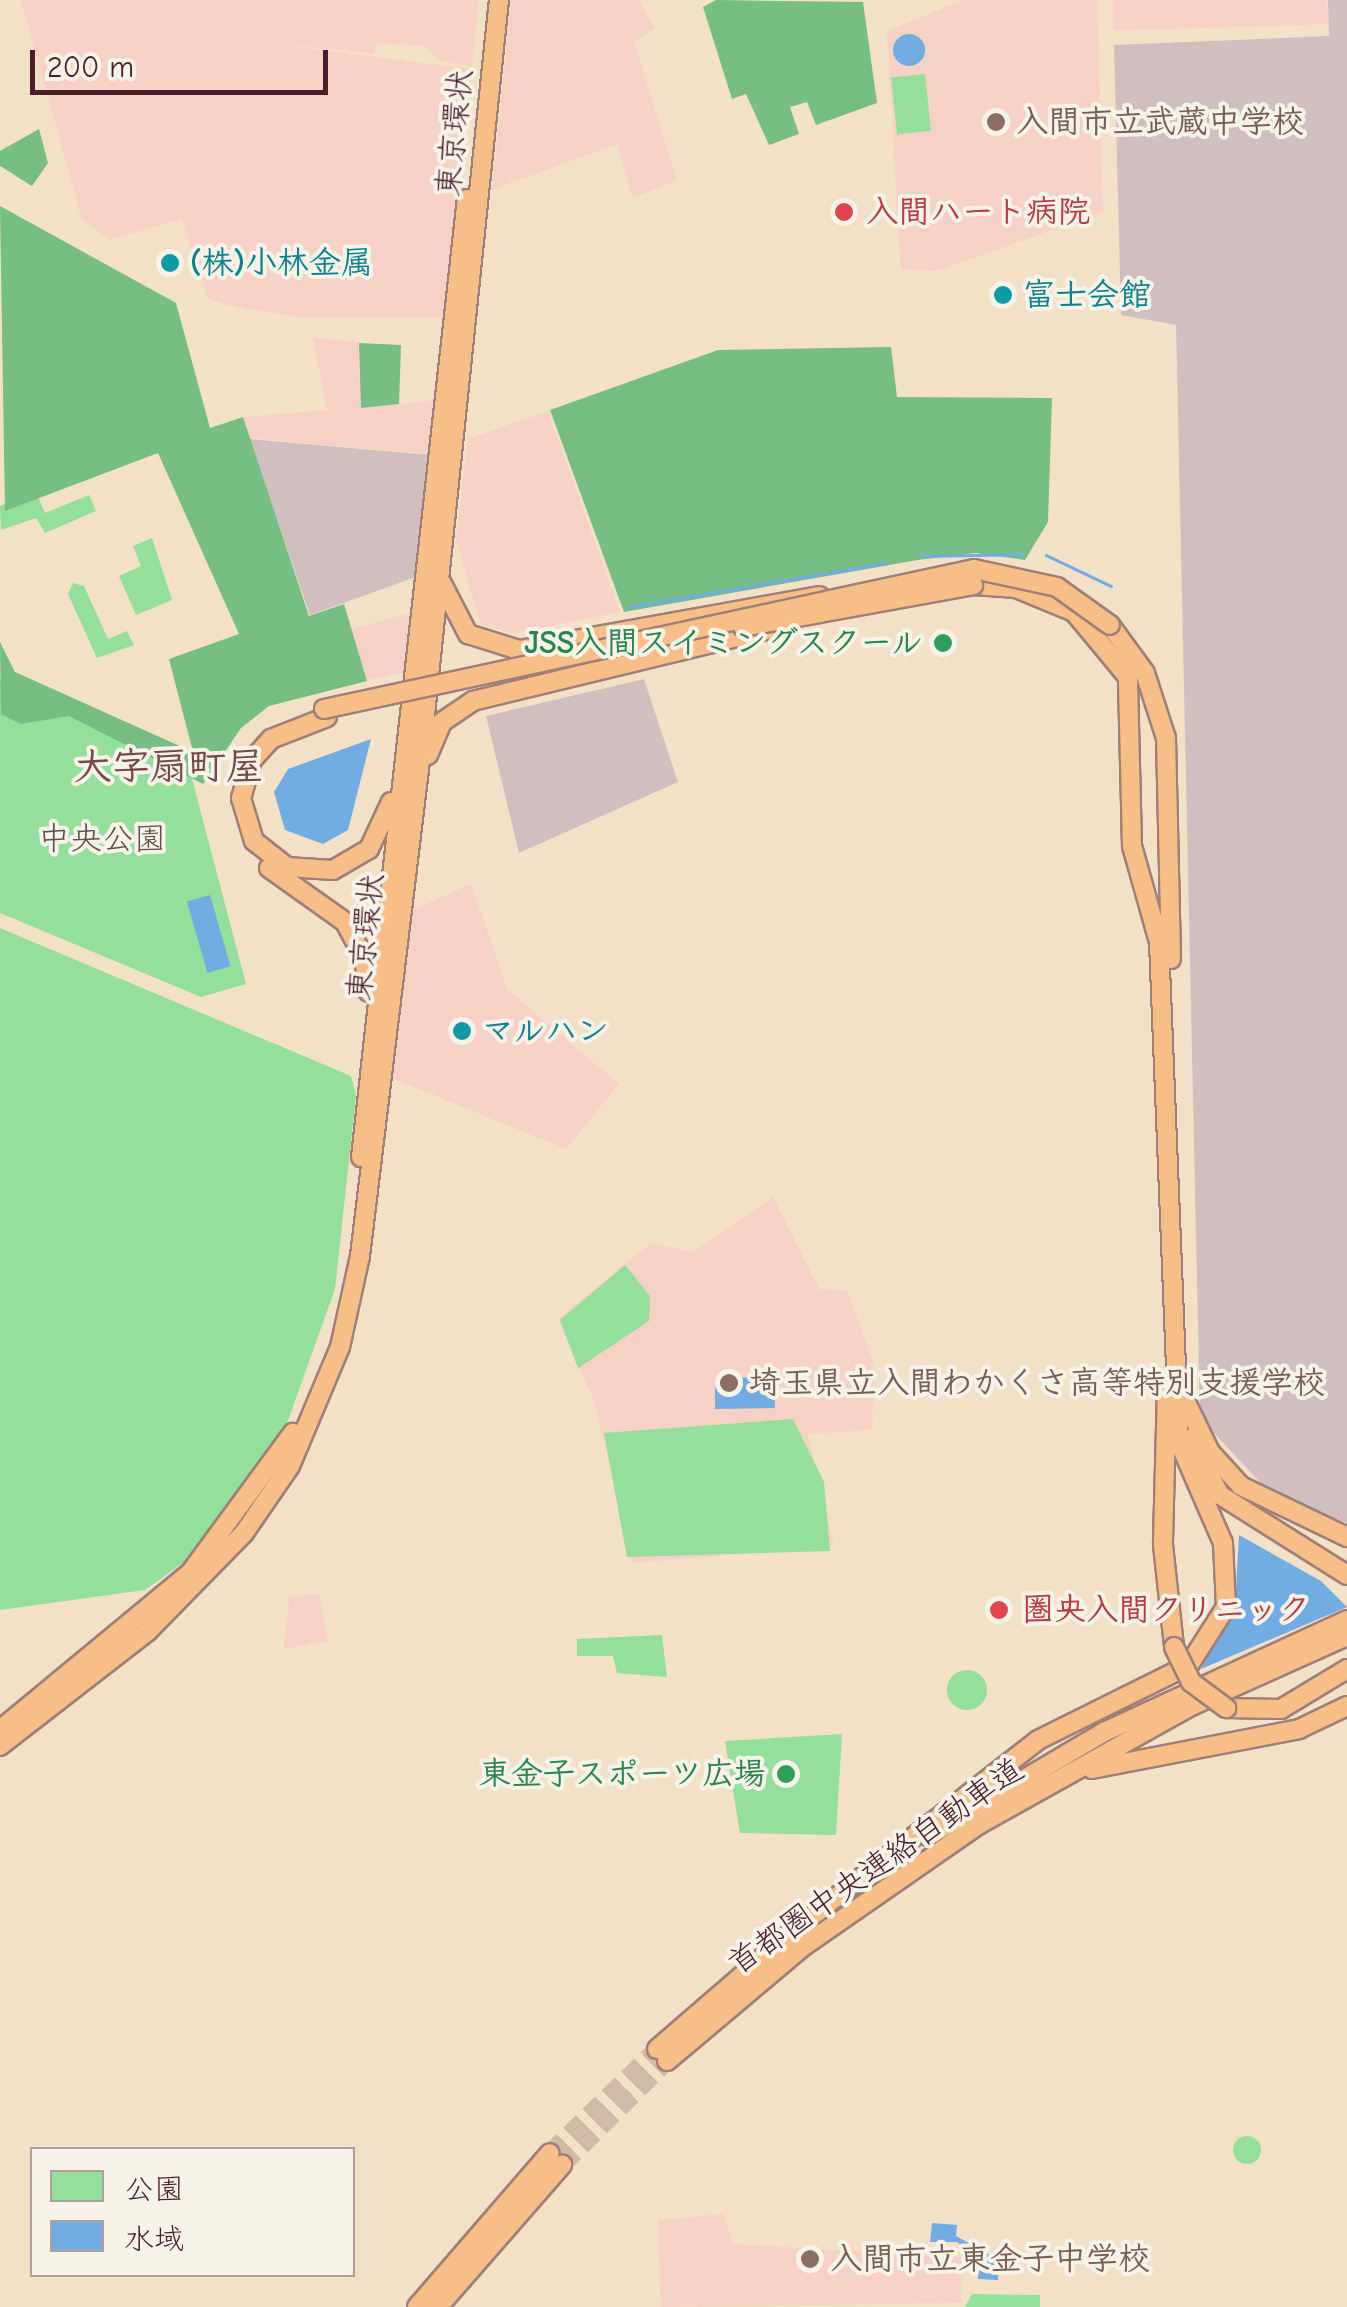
<!DOCTYPE html>
<meta charset="utf-8">
<style>
body{margin:0}
#map{position:relative;width:1347px;height:2307px;overflow:hidden;background:#f3e1c7;font-family:"Comic Neue","Klee One",sans-serif}
div>[style]{position:absolute}
[style*='--x']{left:calc(var(--x)*1px);top:calc(var(--y)*1px);width:calc(var(--w)*1px);rotate:calc(var(--a)*1deg)}
.built>*{inset:0;background:#f6d1c5}
.industrial>*{inset:0;background:#d1bfbf}
.green>*{inset:0;background:#93df9b;transform-origin:0 0}
.round{border-radius:50%}
.forest>*{inset:0;background:#76be83}
.water>*{inset:0;background:#71ace2;transform-origin:0 0}
.stream>*{height:2.5px;margin:-1.25px;padding:0 1.25px;transform-origin:1.25px;border-radius:1.25px;background:#71ace2}
.highway-tunnel>*{height:18px;margin-top:-9px;transform-origin:0;background:repeating-linear-gradient(90deg,#d1baa8 0 18px,transparent 0 27px)}
.roads{filter:drop-shadow(2px 0 #9e8079) drop-shadow(-2px 0 #9e8079) drop-shadow(0 2px #9e8079) drop-shadow(0 -2px #9e8079)}
.highway>*{height:18px;margin:-9px;padding:0 9px;transform-origin:9px;border-radius:9px;background:#f7be88}
.bridges{filter:drop-shadow(2px 0 #9e8079) drop-shadow(-2px 0 #9e8079) drop-shadow(0 2px #9e8079) drop-shadow(0 -2px #9e8079)}
.highway-bridge>*{height:18px;margin:-9px;padding:0 9px;transform-origin:9px;border-radius:9px;background:#f7be88}
.dots>*{width:28px;height:28px;translate:-50% -50%;box-sizing:border-box;border:5px solid #f7f3e8;border-radius:50%}
span{translate:-50% -50%;white-space:nowrap;text-align:center;line-height:1.15;-webkit-text-stroke:8px #f7f3e8;paint-order:stroke}
.education-label{font-size:32px;color:#785e54;font-weight:700}
.left{translate:0 -50%;text-align:left}
.street-label{font-size:32px;color:#4a1f2b}
.health-label{font-size:32px;color:#be3a42;font-weight:700}
.culture-label{font-size:32px;color:#0d838f;font-weight:700}
.leisure-label{font-size:32px;color:#27864d;font-weight:700}
.right{translate:-100% -50%;text-align:right}
.park-label{font-size:32px;color:#5c4f47}
.quarter-label{font-size:38px;color:#784a46;font-weight:700}
.legend{position:absolute;left:30px;top:2147px;width:325px;height:130px;box-sizing:border-box;background:#f7f3e8;border:2px solid #b29e9c;margin:0;padding:12px 18px;list-style:none;font-size:30px;color:#4a1f2b}
.legend li{display:flex;align-items:center;gap:20px;height:50px}
.legend b{width:50px;border:2px solid #b29e9c}
.scale{position:absolute;left:30px;top:50px;width:298px;height:45px;box-sizing:border-box;border:5px solid #4a1f2b;border-top:0;padding-left:12px;font-size:30px;line-height:35px;white-space:nowrap;color:#4a1f2b;-webkit-text-stroke:8px #f7f3e8;paint-order:stroke}
</style>
<div id="map">
<div class="built">
<div style="clip-path:polygon(21px 0,479px 0,472px 66px,443px 62px,423px 46px,376px 43px,374px 54px,250px 41px,472px 69px,445px 317px,299px 317px,229px 306px,208px 298px,182px 219px,110px 240px,82px 219px)"></div>
<div style="clip-path:polygon(511px 0,638px 0,655px 28px,634px 42px,677px 180px,633px 198px,617px 144px,492px 190px)"></div>
<div style="clip-path:polygon(963px 0,1097px 0,1103px 212px,937px 271px,901px 270px,887px 31px)"></div>
<div style="clip-path:polygon(1113px 0,1327px 0,1328px 24px,1113px 31px)"></div>
<div style="clip-path:polygon(313px 338px,358px 342px,361px 408px,435px 400px,430px 454px,249px 438px,243px 417px,327px 410px)"></div>
<div style="clip-path:polygon(548px 411px,620px 612px,514px 633px,481px 625px,456px 539px,468px 439px)"></div>
<div style="clip-path:polygon(413px 612px,406px 672px,367px 680px,352px 629px)"></div>
<div style="clip-path:polygon(471px 884px,507px 989px,619px 1084px,566px 1149px,389px 1077px,408px 912px)"></div>
<div style="clip-path:polygon(773px 1197px,819px 1289px,847px 1290px,874px 1364px,872px 1430px,808px 1434px,834px 1546px,633px 1563px,594px 1401px,558px 1319px,651px 1243px,693px 1252px)"></div>
<div style="clip-path:polygon(319px 1594px,328px 1641px,284px 1649px,289px 1596px)"></div>
<div style="clip-path:polygon(723px 2214px,733px 2244px,961px 2257px,961px 2303px,661px 2307px,658px 2220px)"></div>
</div>
<div class="industrial">
<div style="clip-path:polygon(1328px 0,1347px 0,1347px 1523px,1269px 1492px,1200px 1418px,1176px 325px,1121px 315px,1114px 45px,1329px 36px)"></div>
<div style="clip-path:polygon(249px 439px,430px 455px,416px 577px,310px 615px)"></div>
<div style="clip-path:polygon(644px 679px,678px 782px,519px 853px,486px 716px)"></div>
</div>
<div class="green">
<div style="left:925px;top:74px;width:57px;height:34px;rotate:84deg"></div>
<div style="clip-path:polygon(35px 490px,45px 513px,89px 495px,96px 511px,45px 533px,36px 518px,1px 530px,0 506px)"></div>
<div style="clip-path:polygon(152px 538px,172px 600px,136px 615px,119px 576px,141px 566px,133px 546px)"></div>
<div style="clip-path:polygon(73px 583px,84px 586px,108px 639px,127px 631px,134px 645px,97px 658px,68px 594px)"></div>
<div style="clip-path:polygon(0 679px,185px 752px,246px 984px,201px 997px,0 913px)"></div>
<div style="clip-path:polygon(0 928px,351px 1076px,356px 1095px,335px 1289px,281px 1440px,194px 1555px,145px 1590px,0 1610px)"></div>
<div style="clip-path:polygon(625px 1265px,650px 1296px,649px 1321px,578px 1368px,560px 1320px)"></div>
<div style="clip-path:polygon(793px 1419px,824px 1482px,830px 1551px,627px 1557px,604px 1433px)"></div>
<div style="clip-path:polygon(662px 1635px,667px 1677px,617px 1673px,613px 1656px,577px 1656px,577px 1639px)"></div>
<div class="round" style="left:947px;top:1670px;width:40px;height:40px"></div>
<div style="clip-path:polygon(842px 1734px,836px 1835px,740px 1833px,725px 1741px)"></div>
<div class="round" style="left:1233px;top:2136px;width:28px;height:28px"></div>
<div style="clip-path:polygon(972px 2294px,1040px 2295px,1040px 2307px,965px 2307px)"></div>
</div>
<div class="forest">
<div style="clip-path:polygon(716px 0,863px 2px,877px 103px,816px 125px,807px 102px,790px 107px,799px 134px,769px 145px,746px 94px,732px 99px,703px 7px)"></div>
<div style="clip-path:polygon(39px 129px,48px 163px,32px 186px,0 166px,0 151px)"></div>
<div style="clip-path:polygon(0 206px,176px 303px,210px 428px,243px 417px,309px 616px,344px 604px,367px 681px,269px 706px,241px 728px,203px 784px,69px 716px,21px 724px,1px 714px,0 642px,15px 672px,193px 752px,169px 659px,239px 634px,158px 453px,5px 511px)"></div>
<div style="clip-path:polygon(359px 343px,401px 345px,399px 404px,361px 408px)"></div>
<div style="clip-path:polygon(891px 347px,897px 397px,1052px 398px,1048px 522px,1025px 560px,975px 553px,918px 560px,624px 612px,550px 410px,718px 350px)"></div>
</div>
<div class="water">
<div class="round" style="left:893px;top:34px;width:32px;height:32px"></div>
<div style="clip-path:polygon(371px 739px,348px 830px,323px 844px,285px 830px,274px 792px,288px 769px)"></div>
<div style="left:210px;top:895px;width:74px;height:24px;rotate:74deg"></div>
<div style="clip-path:polygon(774px 1374px,775px 1408px,715px 1409px,715px 1381px)"></div>
<div style="clip-path:polygon(1239px 1535px,1321px 1581px,1347px 1607px,1201px 1669px,1235px 1606px)"></div>
<div style="clip-path:polygon(932px 2223px,957px 2225px,956px 2236px,999px 2260px,998px 2280px,978px 2279px,979px 2259px,957px 2242px,930px 2242px)"></div>
</div>
<div class="stream">
<div style="--x:1046;--y:555;--w:72;--a:25.5"></div>
<div style="--x:921;--y:556;--w:100;--a:-1.1"></div>
<div style="--x:629;--y:607;--w:262;--a:-9.7"></div>
</div>
<div class="highway-tunnel">
<div style="--x:550;--y:2153;--w:149;--a:-44.2"></div>
<div style="--x:562;--y:2165;--w:148;--a:-44.7"></div>
</div>
<div class="roads">
<div class="highway">
<div style="--x:441;--y:582;--w:59;--a:62.6"></div>
<div style="--x:468;--y:634;--w:53;--a:17.4"></div>
<div style="--x:519;--y:650;--w:305;--a:-10.2"></div>
<div style="--x:1110;--y:625;--w:59;--a:53.9"></div>
<div style="--x:1145;--y:673;--w:68;--a:72.1"></div>
<div style="--x:1166;--y:738;--w:221;--a:88.7"></div>
<div style="--x:327;--y:717;--w:60;--a:158.6"></div>
<div style="--x:271;--y:739;--w:28;--a:132"></div>
<div style="--x:252;--y:760;--w:40;--a:106"></div>
<div style="--x:241;--y:798;--w:45;--a:73.2"></div>
<div style="--x:254;--y:841;--w:42;--a:38.2"></div>
<div style="--x:287;--y:867;--w:46;--a:3.7"></div>
<div style="--x:333;--y:870;--w:42;--a:-30.3"></div>
<div style="--x:369;--y:849;--w:52;--a:-64.9"></div>
<div style="--x:428;--y:755;--w:36;--a:-67"></div>
<div style="--x:442;--y:722;--w:37;--a:-34"></div>
<div style="--x:473;--y:701;--w:316;--a:-13.6"></div>
<div style="--x:269;--y:868;--w:93;--a:35.4"></div>
<div style="--x:345;--y:922;--w:40;--a:62"></div>
<div style="--x:364;--y:957;--w:35;--a:83"></div>
<div style="--x:361;--y:1157;--w:964;--a:-83.69"></div>
<div style="--x:1167;--y:1388;--w:157;--a:91.5"></div>
<div style="--x:1163;--y:1545;--w:103;--a:83.8"></div>
<div style="--x:1182;--y:1394;--w:64;--a:64.2"></div>
<div style="--x:1210;--y:1452;--w:46;--a:47.6"></div>
<div style="--x:1241;--y:1486;--w:118;--a:25.7"></div>
<div style="--x:1189;--y:1439;--w:64;--a:61"></div>
<div style="--x:1220;--y:1495;--w:150;--a:32.2"></div>
<div style="--x:1226;--y:1708;--w:55;--a:1"></div>
<div style="--x:1281;--y:1709;--w:77;--a:-31.2"></div>
<div style="--x:0;--y:1730;--w:246;--a:-39.6"></div>
<div style="--x:190;--y:1573;--w:174;--a:-53.7"></div>
<div style="--x:0;--y:1746;--w:186;--a:-37.8"></div>
<div style="--x:147;--y:1632;--w:139;--a:-45.6"></div>
<div style="--x:244;--y:1533;--w:81;--a:-55.5"></div>
<div style="--x:290;--y:1466;--w:129;--a:-67.2"></div>
<div style="--x:340;--y:1347;--w:93;--a:-77.6"></div>
<div style="--x:360;--y:1256;--w:507;--a:-83.09"></div>
<div style="--x:421;--y:753;--w:757;--a:-84.09"></div>
<div style="--x:1092;--y:1769;--w:211;--a:-10.9"></div>
<div style="--x:1299;--y:1729;--w:53;--a:-25.6"></div>
<div style="--x:928;--y:1836;--w:204;--a:-30.6"></div>
<div style="--x:1104;--y:1732;--w:268;--a:-24.7"></div>
<div style="--x:789;--y:1934;--w:316;--a:-37.9"></div>
<div style="--x:1038;--y:1740;--w:169;--a:-26.4"></div>
<div style="--x:1189;--y:1665;--w:69;--a:-57.5"></div>
<div style="--x:1226;--y:1607;--w:64;--a:-92.7"></div>
<div style="--x:1223;--y:1543;--w:110;--a:-113.5"></div>
<div style="--x:1179;--y:1442;--w:500;--a:-92.29"></div>
<div style="--x:1159;--y:942;--w:100;--a:-105.7"></div>
<div style="--x:1132;--y:846;--w:169;--a:-91.4"></div>
<div style="--x:1128;--y:677;--w:85;--a:-129.7"></div>
<div style="--x:1074;--y:612;--w:63;--a:-157.5"></div>
<div style="--x:1016;--y:588;--w:43;--a:-176"></div>
<div style="--x:657;--y:2049;--w:185;--a:-40.8"></div>
<div style="--x:667;--y:2061;--w:175;--a:-40.1"></div>
<div style="--x:801;--y:1948;--w:216;--a:-34.8"></div>
<div style="--x:978;--y:1825;--w:244;--a:-29.2"></div>
<div style="--x:1191;--y:1706;--w:171;--a:-24.2"></div>
<div style="--x:417;--y:2307;--w:203;--a:-49.2"></div>
<div style="--x:438;--y:2307;--w:189;--a:-48.9"></div>
</div>
</div>
<div class="bridges">
<div class="highway-bridge">
<div style="--x:743;--y:627;--w:234;--a:-10.3"></div>
<div style="--x:324;--y:709;--w:665;--a:-12.15"></div>
<div style="--x:974;--y:569;--w:85;--a:12.2"></div>
<div style="--x:1057;--y:587;--w:65;--a:35.6"></div>
<div style="--x:1174;--y:1647;--w:39;--a:64"></div>
<div style="--x:1191;--y:1682;--w:44;--a:36.6"></div>
</div>
</div>
<div class="dots">
<div style="left:996px;top:122px;background:#8d6e63"></div>
<div style="left:844px;top:212px;background:#e0444e"></div>
<div style="left:170px;top:263px;background:#0f9aa8"></div>
<div style="left:1003px;top:295px;background:#0f9aa8"></div>
<div style="left:943px;top:643px;background:#2e9e5b"></div>
<div style="left:462px;top:1031px;background:#0f9aa8"></div>
<div style="left:729px;top:1383px;background:#8d6e63"></div>
<div style="left:999px;top:1610px;background:#e0444e"></div>
<div style="left:786px;top:1774px;background:#2e9e5b"></div>
<div style="left:810px;top:2259px;background:#8d6e63"></div>
</div>
<div class="education-label">
<span class="left" style="left:1016px;top:122px">入間市立武蔵中学校</span>
<span class="left" style="left:749px;top:1383px">埼玉県立入間わかくさ高等特別支援学校</span>
<span class="left" style="left:830px;top:2259px">入間市立東金子中学校</span>
</div>
<div class="street-label">
<span style="left:455px;top:133px;rotate:-84deg">東京環状</span>
<span style="left:366px;top:937px;rotate:-84deg">東京環状</span>
<span style="left:876px;top:1867px;rotate:-35deg">首都圏中央連絡自動車道</span>
</div>
<div class="health-label">
<span class="left" style="left:866px;top:212px">入間ハート病院</span>
<span class="left" style="left:1022px;top:1610px">圏央入間クリニック</span>
</div>
<div class="culture-label">
<span class="left" style="left:190px;top:263px">(株)小林金属</span>
<span class="left" style="left:1023px;top:295px">富士会館</span>
<span class="left" style="left:482px;top:1031px">マルハン</span>
</div>
<div class="leisure-label">
<span class="right" style="left:923px;top:643px">JSS入間スイミングスクール</span>
<span class="right" style="left:766px;top:1774px">東金子スポーツ広場</span>
</div>
<div class="park-label">
<span style="left:102px;top:839px">中央公園</span>
</div>
<div class="quarter-label">
<span style="left:169px;top:768px">大字扇町屋</span>
</div>
<ul class="legend">
<li><b style="height:28px;background:#93df9b"></b>公園</li>
<li><b style="height:28px;background:#71ace2"></b>水域</li>
</ul>
<div class="scale">200 m</div>
</div>
